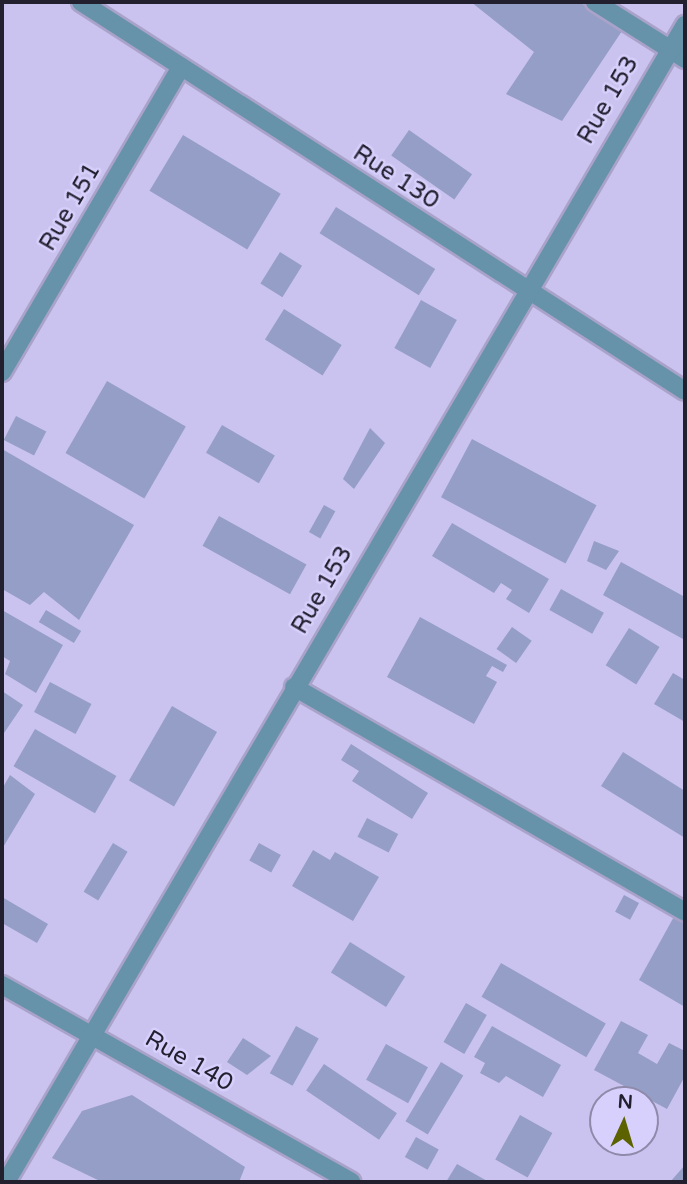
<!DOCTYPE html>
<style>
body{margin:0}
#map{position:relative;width:687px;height:1184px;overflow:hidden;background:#cbc3ef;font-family:"Varela Round",sans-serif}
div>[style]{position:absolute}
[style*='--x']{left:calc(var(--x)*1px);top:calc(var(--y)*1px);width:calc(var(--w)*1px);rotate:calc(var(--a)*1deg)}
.building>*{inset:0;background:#949ec7;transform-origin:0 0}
.roads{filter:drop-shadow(2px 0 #a9a2c9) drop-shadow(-2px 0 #a9a2c9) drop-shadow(0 2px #a9a2c9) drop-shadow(0 -2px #a9a2c9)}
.minor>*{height:18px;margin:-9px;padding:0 9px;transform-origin:9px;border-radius:9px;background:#6692aa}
span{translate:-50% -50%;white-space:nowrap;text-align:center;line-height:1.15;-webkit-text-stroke:5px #d8d0fc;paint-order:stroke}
.street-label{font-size:24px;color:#221f2f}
.frame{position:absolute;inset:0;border:4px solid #221f2f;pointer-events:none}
.north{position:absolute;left:589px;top:1086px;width:70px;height:70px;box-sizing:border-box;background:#d8d0fc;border:2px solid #8f89aa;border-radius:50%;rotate:4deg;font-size:19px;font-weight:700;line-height:28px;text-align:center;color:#221f2f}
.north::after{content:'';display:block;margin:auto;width:24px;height:32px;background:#5d6200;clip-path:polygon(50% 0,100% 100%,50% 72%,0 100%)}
</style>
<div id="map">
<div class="building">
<div style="clip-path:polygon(471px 2px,580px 2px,622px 31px,562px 121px,506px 94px,534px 52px)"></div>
<div style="left:409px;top:130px;width:77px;height:31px;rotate:35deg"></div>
<div style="left:183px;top:135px;width:114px;height:65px;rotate:31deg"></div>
<div style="left:336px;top:207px;width:117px;height:31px;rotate:32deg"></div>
<div style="left:280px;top:252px;width:26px;height:37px;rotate:32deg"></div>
<div style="left:421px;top:300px;width:41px;height:55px;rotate:29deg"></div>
<div style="left:284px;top:309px;width:68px;height:36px;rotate:32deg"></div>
<div style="left:107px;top:381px;width:91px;height:83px;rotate:30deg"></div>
<div style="left:16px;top:416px;width:34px;height:27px;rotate:27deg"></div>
<div style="left:222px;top:425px;width:61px;height:32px;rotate:30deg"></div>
<div style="clip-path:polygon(370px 428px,385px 443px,354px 489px,343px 479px)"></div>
<div style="left:472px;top:439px;width:141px;height:66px;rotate:28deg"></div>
<div style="clip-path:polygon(2px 449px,134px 525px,79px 620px,44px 592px,30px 605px,2px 589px)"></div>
<div style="left:324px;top:505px;width:13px;height:31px;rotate:29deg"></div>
<div style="left:219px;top:516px;width:100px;height:34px;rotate:29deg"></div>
<div style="clip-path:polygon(452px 523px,549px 579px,529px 613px,506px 599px,512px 590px,501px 583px,494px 593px,432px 556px)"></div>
<div style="clip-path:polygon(594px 541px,619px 551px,606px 570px,587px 561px)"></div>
<div style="clip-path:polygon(621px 562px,685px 597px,683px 639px,603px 595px)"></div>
<div style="left:561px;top:589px;width:49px;height:24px;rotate:29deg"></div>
<div style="clip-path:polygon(2px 610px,63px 645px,36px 693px,5px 674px,10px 661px,2px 656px)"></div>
<div style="left:46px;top:610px;width:41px;height:14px;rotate:31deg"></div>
<div style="clip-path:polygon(420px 617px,507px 665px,503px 672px,492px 666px,486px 676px,497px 682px,474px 724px,387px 677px)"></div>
<div style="left:512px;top:627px;width:24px;height:27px;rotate:35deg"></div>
<div style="left:629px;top:628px;width:36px;height:44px;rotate:32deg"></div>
<div style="clip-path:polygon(673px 673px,685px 680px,685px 722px,654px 704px)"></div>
<div style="left:50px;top:682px;width:47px;height:34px;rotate:28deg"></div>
<div style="clip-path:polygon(2px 691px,23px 705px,2px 736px)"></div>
<div style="left:172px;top:706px;width:52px;height:86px;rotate:30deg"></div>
<div style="left:35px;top:729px;width:94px;height:43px;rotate:30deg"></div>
<div style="clip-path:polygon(351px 744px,428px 793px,412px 819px,352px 781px,359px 771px,341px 760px)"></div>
<div style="clip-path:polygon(623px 752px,685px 791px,685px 838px,601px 786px)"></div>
<div style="clip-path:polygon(10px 775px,35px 794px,2px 849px,2px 789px)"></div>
<div style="left:367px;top:818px;width:35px;height:21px;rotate:27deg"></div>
<div style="left:113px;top:843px;width:17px;height:57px;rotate:31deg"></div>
<div style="left:259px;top:843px;width:25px;height:20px;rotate:29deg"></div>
<div style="clip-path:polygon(313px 850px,330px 860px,335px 852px,379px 877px,353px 921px,292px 886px)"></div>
<div style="left:624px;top:895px;width:17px;height:19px;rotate:28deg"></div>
<div style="clip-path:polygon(2px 897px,48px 924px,37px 943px,2px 923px)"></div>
<div style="clip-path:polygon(676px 913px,685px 918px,685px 1007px,639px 980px)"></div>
<div style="left:350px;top:942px;width:65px;height:36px;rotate:32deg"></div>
<div style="left:501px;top:963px;width:121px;height:39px;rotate:30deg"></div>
<div style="left:466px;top:1003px;width:24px;height:45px;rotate:30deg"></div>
<div style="clip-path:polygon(621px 1021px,648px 1035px,638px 1053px,657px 1064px,669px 1043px,685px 1051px,685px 1076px,667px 1109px,594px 1070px)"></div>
<div style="left:296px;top:1026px;width:26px;height:54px;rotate:29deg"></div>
<div style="clip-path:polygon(492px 1026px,561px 1065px,543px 1097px,506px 1076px,499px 1083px,480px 1073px,485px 1063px,474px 1057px)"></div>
<div style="clip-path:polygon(243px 1038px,271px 1056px,247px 1075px,227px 1062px)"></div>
<div style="left:386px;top:1044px;width:48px;height:41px;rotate:29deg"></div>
<div style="left:441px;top:1062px;width:26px;height:69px;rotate:31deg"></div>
<div style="left:324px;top:1064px;width:88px;height:32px;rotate:34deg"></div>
<div style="clip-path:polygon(132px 1095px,245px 1167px,239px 1182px,102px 1182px,52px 1158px,82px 1111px)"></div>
<div style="left:520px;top:1115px;width:37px;height:51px;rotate:29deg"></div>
<div style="left:416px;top:1137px;width:26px;height:23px;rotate:29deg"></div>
<div style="clip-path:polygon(457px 1164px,489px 1182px,446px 1182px)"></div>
<div style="clip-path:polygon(685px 1165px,685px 1182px,670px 1182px)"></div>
</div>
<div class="roads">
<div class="minor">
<div style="--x:81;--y:2;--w:718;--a:32.78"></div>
<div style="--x:595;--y:2;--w:107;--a:32.3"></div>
<div style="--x:2;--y:372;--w:354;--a:-59.6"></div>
<div style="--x:294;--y:687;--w:451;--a:29.9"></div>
<div style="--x:2;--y:985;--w:401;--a:29.4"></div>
<div style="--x:6;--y:1182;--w:1342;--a:-59.59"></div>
</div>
</div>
<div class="street-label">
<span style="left:608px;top:100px;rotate:-60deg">Rue 153</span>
<span style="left:396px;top:177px;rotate:33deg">Rue 130</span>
<span style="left:70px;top:207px;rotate:-60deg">Rue 151</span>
<span style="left:322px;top:590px;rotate:-60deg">Rue 153</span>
<span style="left:189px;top:1061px;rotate:30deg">Rue 140</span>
</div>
<div class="frame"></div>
<div class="north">N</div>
</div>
